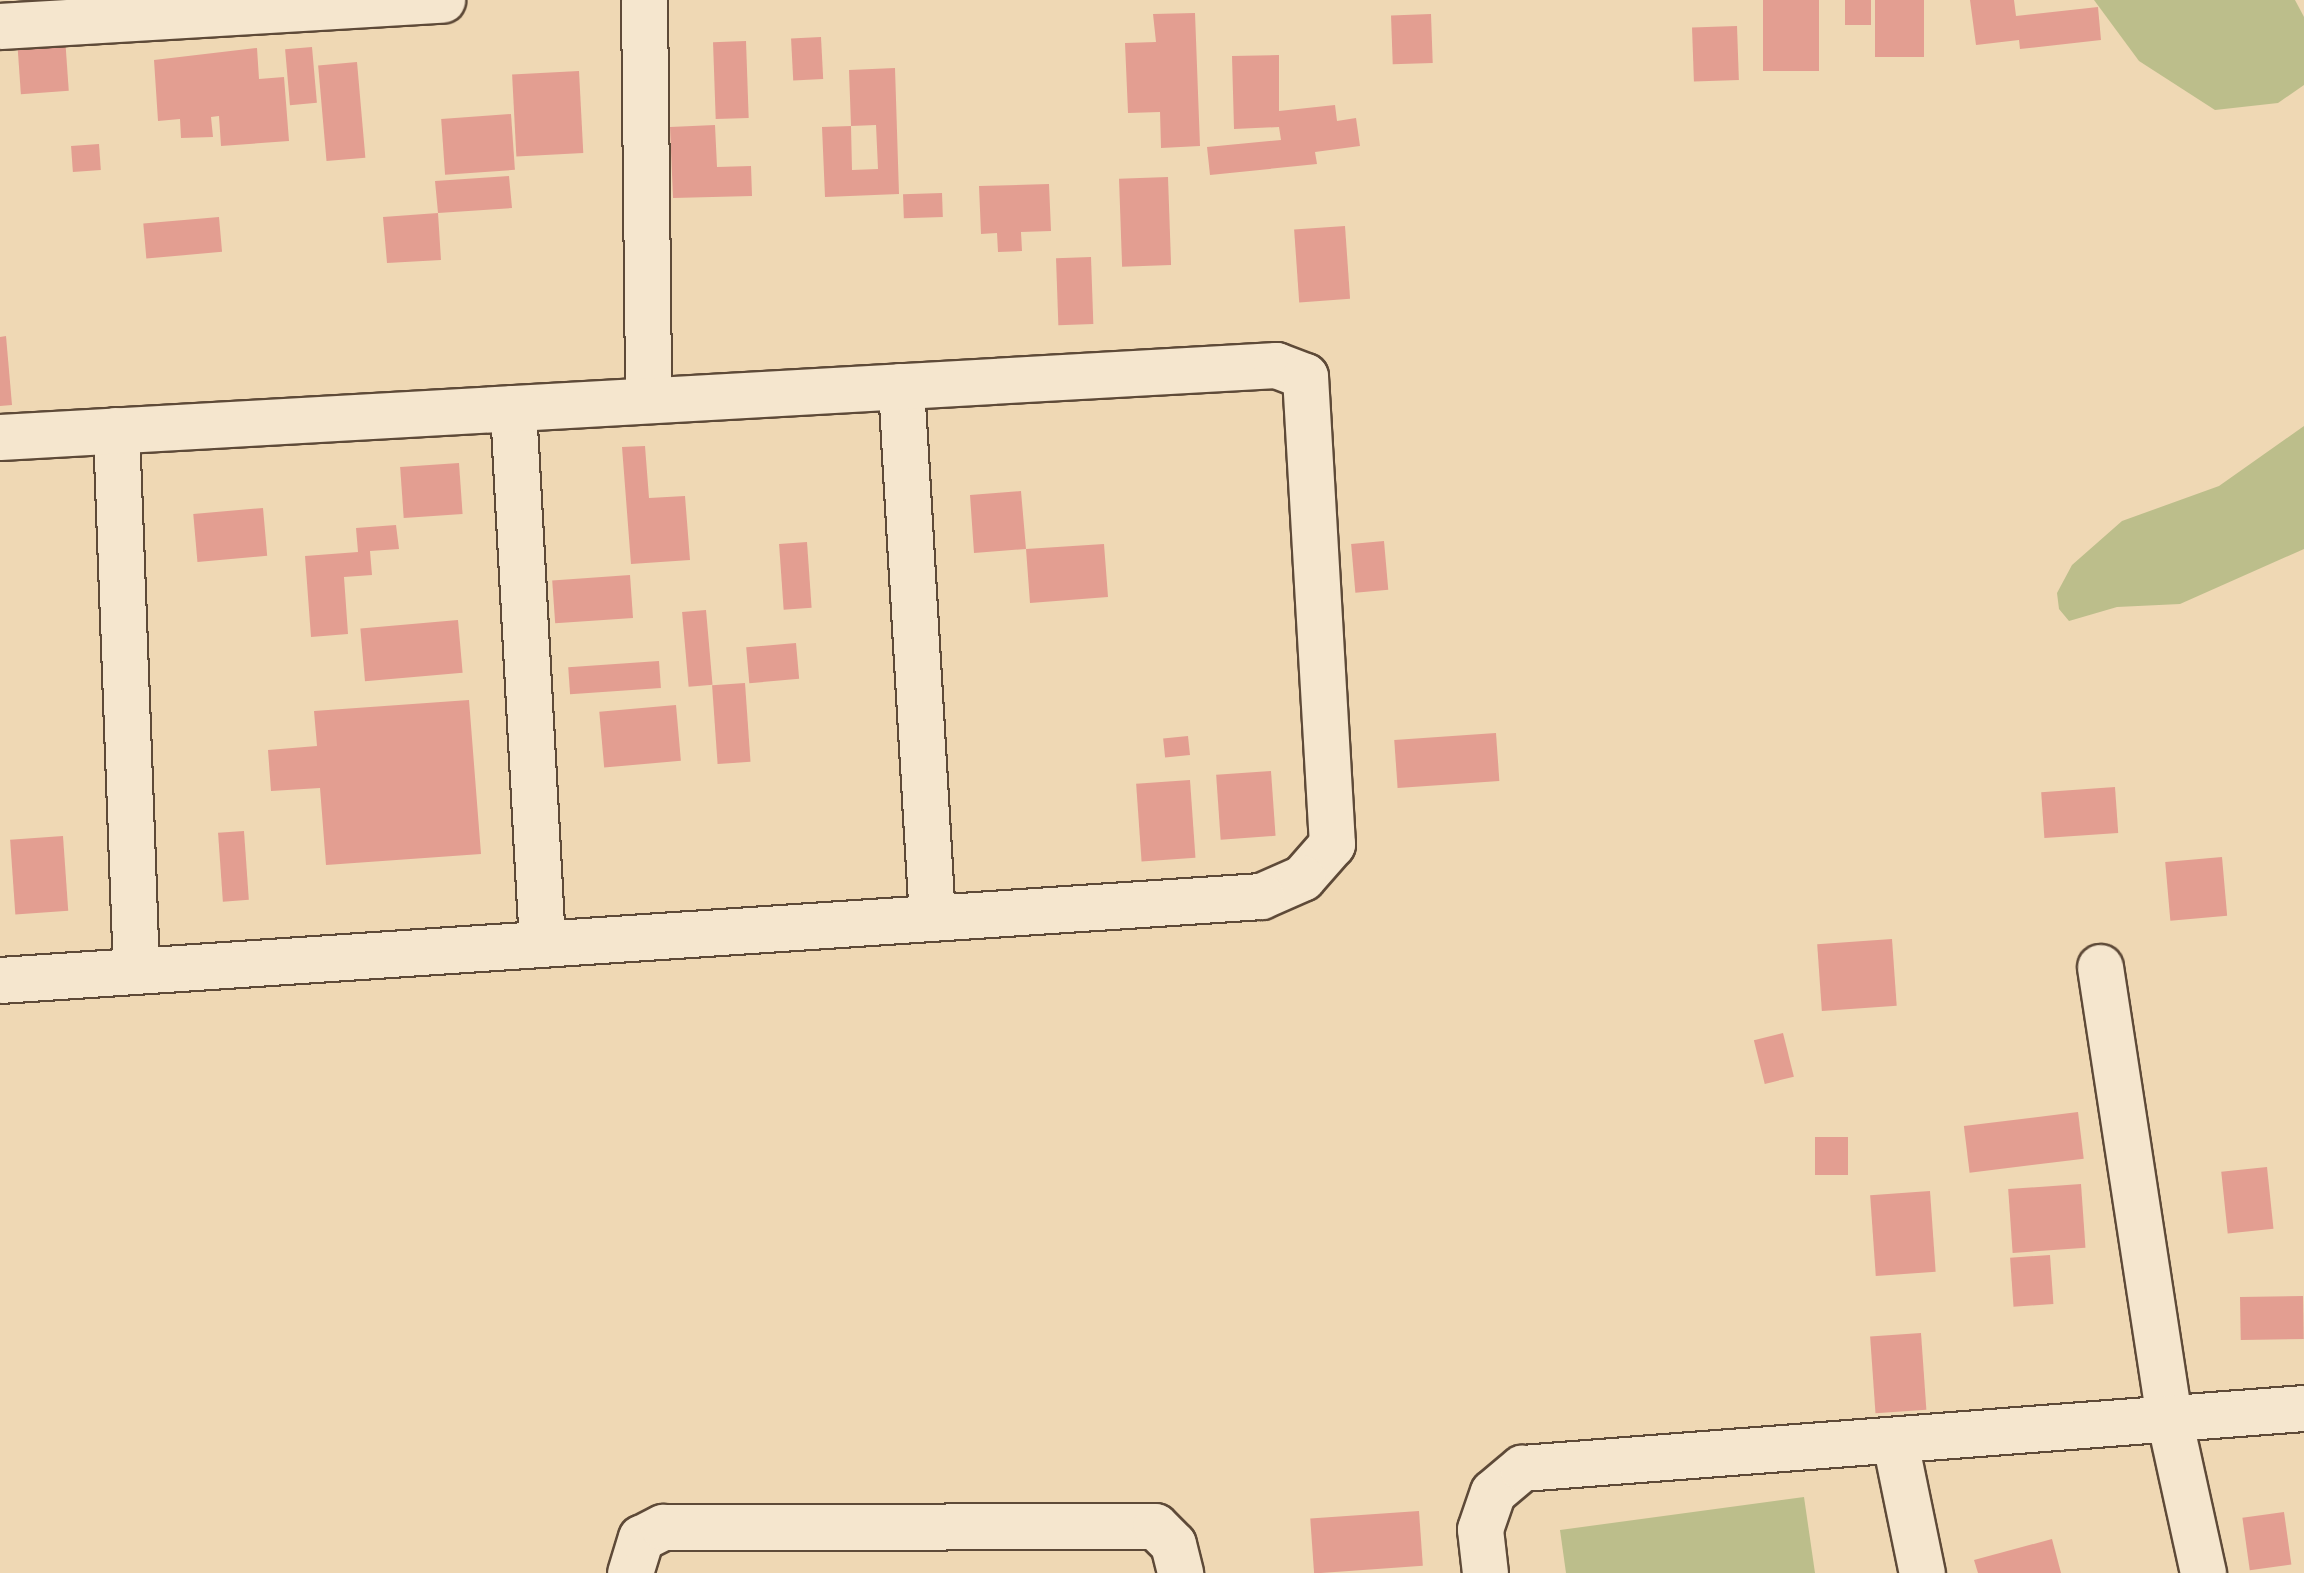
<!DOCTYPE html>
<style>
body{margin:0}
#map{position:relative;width:2304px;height:1573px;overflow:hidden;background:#efd8b4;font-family:"IM FELL French Canon",serif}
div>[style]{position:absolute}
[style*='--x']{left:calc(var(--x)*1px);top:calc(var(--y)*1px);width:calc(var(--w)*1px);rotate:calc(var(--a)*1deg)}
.green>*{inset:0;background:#bcbe8b}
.building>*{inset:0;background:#e39e91;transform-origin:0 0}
.roads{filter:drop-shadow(2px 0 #5e4a38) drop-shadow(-2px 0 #5e4a38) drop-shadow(0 2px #5e4a38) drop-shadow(0 -2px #5e4a38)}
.minor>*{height:45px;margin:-22.5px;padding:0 22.5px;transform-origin:22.5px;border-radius:22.5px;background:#f5e6ce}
span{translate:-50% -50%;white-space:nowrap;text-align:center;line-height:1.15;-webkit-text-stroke:8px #f5e6ce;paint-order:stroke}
</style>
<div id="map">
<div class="green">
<div style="clip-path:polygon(2094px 0,2295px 0,2304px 17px,2304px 85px,2278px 103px,2215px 110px,2139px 61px)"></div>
<div style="clip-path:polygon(2304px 426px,2304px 549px,2180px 604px,2117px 607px,2069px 621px,2059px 609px,2057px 593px,2072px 565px,2122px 521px,2219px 486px)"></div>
<div style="clip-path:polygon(1804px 1497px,1815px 1573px,1566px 1573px,1560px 1530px)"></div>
</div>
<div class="building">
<div style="left:1763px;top:0;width:56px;height:71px"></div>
<div style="left:1845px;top:0;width:26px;height:25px"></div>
<div style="left:1875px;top:0;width:49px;height:57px"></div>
<div style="clip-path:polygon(1970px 0,2014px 0,2016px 16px,2098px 7px,2101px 40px,2020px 49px,2019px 40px,1976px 45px)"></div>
<div style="clip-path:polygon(1195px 13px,1200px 146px,1161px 148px,1160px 112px,1128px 113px,1125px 43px,1156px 42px,1153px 14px)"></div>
<div style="left:1431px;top:14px;width:49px;height:40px;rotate:88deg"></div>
<div style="left:1737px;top:26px;width:54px;height:45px;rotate:88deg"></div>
<div style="left:65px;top:37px;width:54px;height:48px;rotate:86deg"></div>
<div style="left:821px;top:37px;width:42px;height:30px;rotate:87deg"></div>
<div style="left:746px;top:41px;width:77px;height:33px;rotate:88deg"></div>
<div style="left:312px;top:47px;width:56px;height:27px;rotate:85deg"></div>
<div style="clip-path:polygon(257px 48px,259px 79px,284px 77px,289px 141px,221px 146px,219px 116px,211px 117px,213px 137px,181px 138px,180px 119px,158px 121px,154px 60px)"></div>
<div style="clip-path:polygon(1279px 55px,1279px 111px,1335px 105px,1337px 121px,1356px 118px,1360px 146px,1315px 152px,1317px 164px,1210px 175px,1207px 147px,1281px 140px,1279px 127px,1234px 129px,1232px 56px)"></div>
<div style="left:357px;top:62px;width:96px;height:39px;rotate:85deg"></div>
<div style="clip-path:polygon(evenodd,895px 68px,899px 194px,825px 197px,822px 127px,851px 126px,849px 70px,895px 68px,876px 125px,878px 169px,852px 170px,851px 126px,876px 125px)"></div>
<div style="left:579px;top:71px;width:82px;height:67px;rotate:87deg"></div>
<div style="left:511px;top:114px;width:56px;height:70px;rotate:86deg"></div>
<div style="clip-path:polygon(715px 125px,717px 167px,751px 166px,752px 196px,673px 198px,670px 127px)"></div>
<div style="left:99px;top:144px;width:26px;height:28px;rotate:86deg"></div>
<div style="clip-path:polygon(509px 176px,512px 208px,438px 213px,441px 260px,387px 263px,383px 217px,438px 213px,435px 181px)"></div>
<div style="left:1168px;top:177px;width:88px;height:49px;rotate:88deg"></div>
<div style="clip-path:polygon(1049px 184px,1051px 231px,1021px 232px,1022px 251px,998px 252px,997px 233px,981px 234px,979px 186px)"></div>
<div style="left:942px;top:193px;width:24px;height:39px;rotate:88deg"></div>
<div style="left:219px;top:217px;width:35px;height:76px;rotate:85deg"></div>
<div style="left:1345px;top:226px;width:73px;height:51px;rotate:86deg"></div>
<div style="left:1091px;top:257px;width:67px;height:35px;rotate:88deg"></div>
<div style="clip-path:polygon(6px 336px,12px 405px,0 406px,0 337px)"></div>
<div style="clip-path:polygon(645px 446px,649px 498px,685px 496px,690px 560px,631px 564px,622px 447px)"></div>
<div style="left:459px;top:463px;width:51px;height:59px;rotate:86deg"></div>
<div style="clip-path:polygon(1021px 491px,1026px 549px,1104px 544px,1108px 597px,1030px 603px,1026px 549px,974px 553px,970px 495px)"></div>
<div style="left:263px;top:508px;width:48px;height:70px;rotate:85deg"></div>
<div style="clip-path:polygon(396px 525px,399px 549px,370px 551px,372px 575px,344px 577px,348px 634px,311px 637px,305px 556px,358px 552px,356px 528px)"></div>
<div style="left:1384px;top:541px;width:49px;height:33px;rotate:85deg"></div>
<div style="left:807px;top:542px;width:66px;height:28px;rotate:86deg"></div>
<div style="left:630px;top:575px;width:43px;height:78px;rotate:86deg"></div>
<div style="left:706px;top:610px;width:75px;height:24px;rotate:85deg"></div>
<div style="left:458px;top:620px;width:53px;height:98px;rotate:85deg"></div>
<div style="left:796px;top:643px;width:36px;height:50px;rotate:85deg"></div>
<div style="left:659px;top:661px;width:27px;height:91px;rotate:86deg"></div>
<div style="left:745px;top:683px;width:79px;height:33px;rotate:86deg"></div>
<div style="clip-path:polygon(469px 700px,481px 854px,326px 865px,320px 788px,271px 791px,268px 750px,317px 746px,314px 711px)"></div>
<div style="left:676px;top:705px;width:56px;height:77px;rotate:85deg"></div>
<div style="left:1496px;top:733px;width:48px;height:102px;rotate:86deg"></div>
<div style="left:1188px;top:736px;width:19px;height:25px;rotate:84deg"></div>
<div style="left:1271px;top:771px;width:65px;height:55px;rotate:86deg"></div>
<div style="left:1190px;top:780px;width:78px;height:54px;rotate:86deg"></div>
<div style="left:2115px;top:787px;width:46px;height:74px;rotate:86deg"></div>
<div style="left:244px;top:831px;width:69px;height:26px;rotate:86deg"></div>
<div style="left:63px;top:836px;width:75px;height:53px;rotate:86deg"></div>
<div style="left:2222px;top:857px;width:59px;height:57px;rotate:85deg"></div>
<div style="left:1892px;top:939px;width:67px;height:75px;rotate:86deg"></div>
<div style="left:1783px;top:1033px;width:45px;height:30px;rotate:76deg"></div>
<div style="left:2078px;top:1112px;width:47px;height:115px;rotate:83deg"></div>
<div style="left:1815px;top:1137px;width:33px;height:38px"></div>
<div style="left:2267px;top:1167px;width:62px;height:46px;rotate:84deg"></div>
<div style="left:2081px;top:1184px;width:64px;height:73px;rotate:86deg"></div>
<div style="left:1930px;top:1191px;width:81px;height:60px;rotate:86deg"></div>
<div style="left:2050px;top:1255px;width:49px;height:40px;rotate:86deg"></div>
<div style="left:2303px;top:1296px;width:43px;height:63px;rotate:89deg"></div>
<div style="left:1921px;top:1333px;width:77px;height:51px;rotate:86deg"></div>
<div style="left:1419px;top:1511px;width:55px;height:109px;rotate:86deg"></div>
<div style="left:2284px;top:1512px;width:53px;height:42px;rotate:82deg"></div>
<div style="clip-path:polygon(2052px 1539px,2061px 1573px,1978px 1573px,1974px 1560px)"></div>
</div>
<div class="roads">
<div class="minor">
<div style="--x:644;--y:0;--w:400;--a:89.4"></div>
<div style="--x:0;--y:26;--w:443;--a:-3.4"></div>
<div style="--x:901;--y:386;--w:533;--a:86.67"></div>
<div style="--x:513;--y:408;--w:537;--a:86.9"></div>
<div style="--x:116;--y:430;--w:541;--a:87.88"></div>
<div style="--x:0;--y:437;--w:1278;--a:-3.23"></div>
<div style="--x:1276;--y:365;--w:31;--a:21"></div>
<div style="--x:1305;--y:376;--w:469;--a:86.7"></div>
<div style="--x:1332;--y:844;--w:45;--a:131.4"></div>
<div style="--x:1302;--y:878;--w:45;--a:156.3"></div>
<div style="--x:1261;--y:896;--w:1264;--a:176.19"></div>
<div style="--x:2100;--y:967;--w:456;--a:81.3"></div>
<div style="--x:2169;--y:1418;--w:159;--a:77.6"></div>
<div style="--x:1895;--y:1442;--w:134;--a:78.4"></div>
<div style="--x:630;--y:1573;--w:37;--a:-73"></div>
<div style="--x:641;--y:1538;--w:25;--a:-27"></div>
<div style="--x:663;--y:1527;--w:492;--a:-0.1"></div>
<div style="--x:1155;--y:1526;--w:25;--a:45"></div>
<div style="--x:1173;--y:1544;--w:30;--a:76"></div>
<div style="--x:1485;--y:1573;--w:44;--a:-96.5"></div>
<div style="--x:1480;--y:1529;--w:39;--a:-71"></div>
<div style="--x:1493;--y:1492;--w:38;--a:-40"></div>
<div style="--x:1522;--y:1468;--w:784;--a:-4.39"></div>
</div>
</div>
</div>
